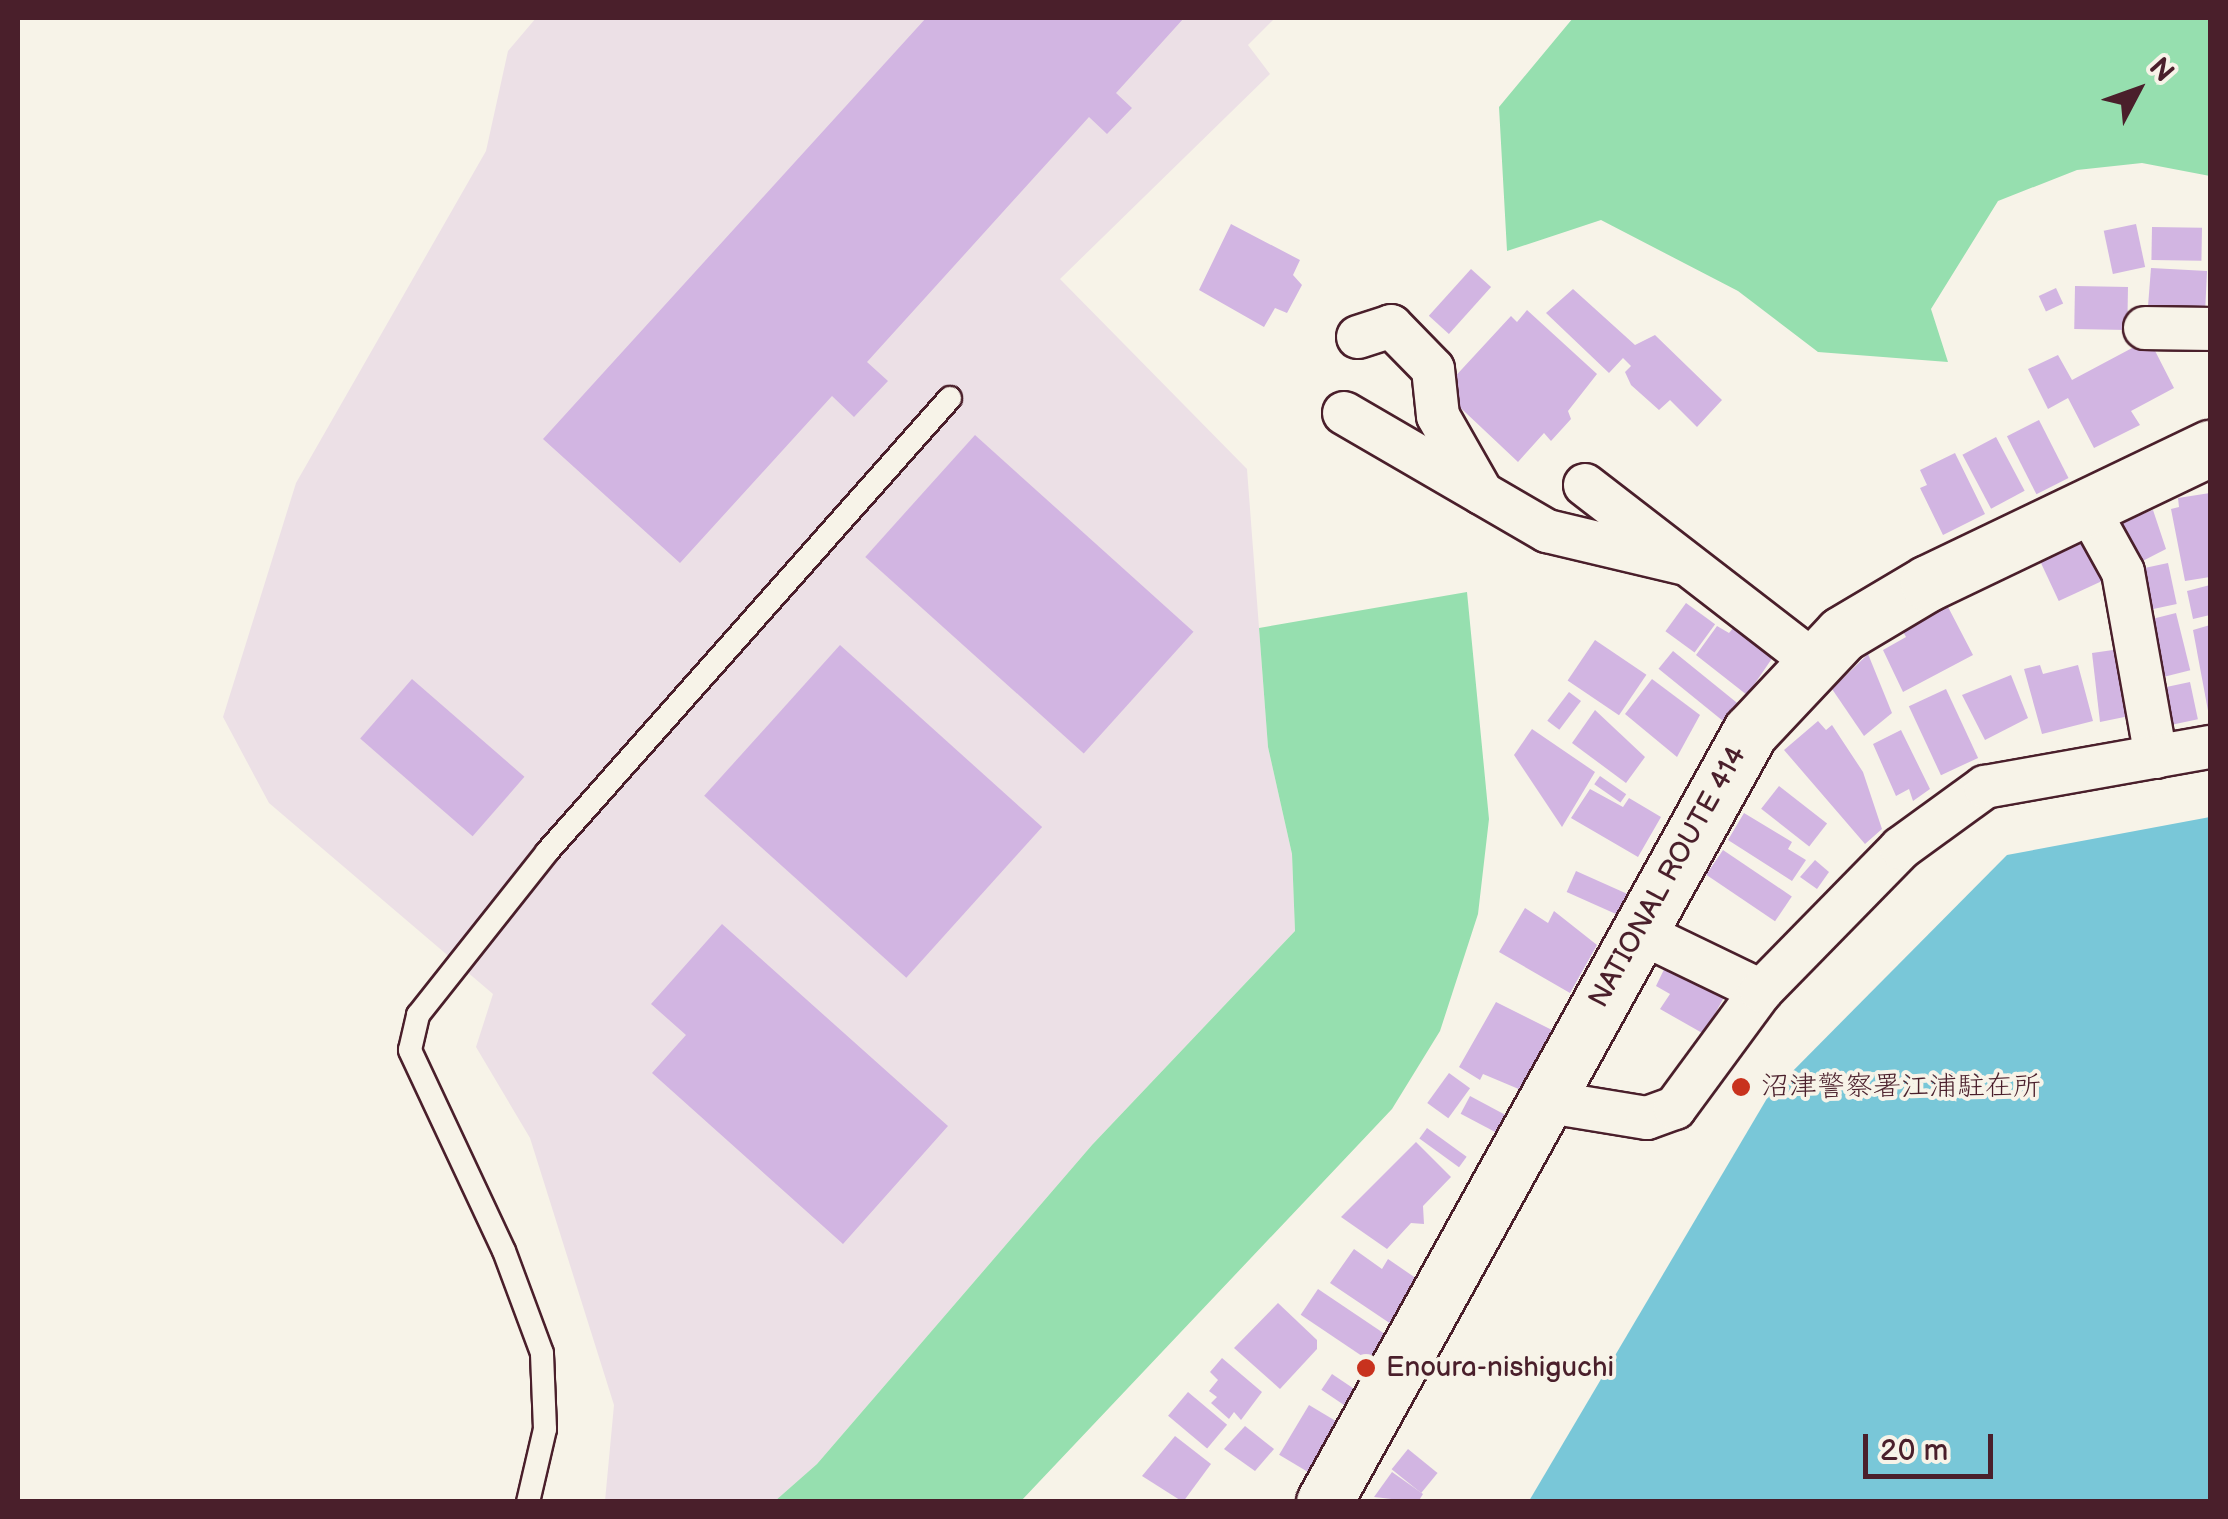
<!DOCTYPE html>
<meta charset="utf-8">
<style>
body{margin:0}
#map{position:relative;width:2228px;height:1519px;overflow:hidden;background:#f7f3e8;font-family:"Balsamiq Sans","Klee One",sans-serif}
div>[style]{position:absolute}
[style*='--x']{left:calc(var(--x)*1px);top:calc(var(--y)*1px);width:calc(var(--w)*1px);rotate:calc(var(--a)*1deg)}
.built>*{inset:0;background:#ece0e6}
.green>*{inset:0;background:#96dfaf}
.water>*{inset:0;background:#79c7d8}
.building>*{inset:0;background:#d2b5e2;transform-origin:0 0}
.roads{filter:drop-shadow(2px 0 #4a1f2b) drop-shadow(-2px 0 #4a1f2b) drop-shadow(0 2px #4a1f2b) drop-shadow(0 -2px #4a1f2b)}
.lane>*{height:22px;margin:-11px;padding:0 11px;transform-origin:11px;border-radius:11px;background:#f7f3e8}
.street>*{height:42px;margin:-21px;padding:0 21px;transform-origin:21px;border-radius:21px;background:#f7f3e8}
.highway>*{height:55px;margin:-27.5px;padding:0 27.5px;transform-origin:27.5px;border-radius:27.5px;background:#f7f3e8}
.dots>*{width:28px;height:28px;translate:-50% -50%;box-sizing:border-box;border:5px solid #f7f3e8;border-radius:50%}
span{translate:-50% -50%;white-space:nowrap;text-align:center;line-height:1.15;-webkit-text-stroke:8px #f7f3e8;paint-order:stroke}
.street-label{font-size:28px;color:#4a1f2b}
.poi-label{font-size:28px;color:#4a1f2b}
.left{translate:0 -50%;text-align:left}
.frame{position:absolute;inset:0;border:20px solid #4a1f2b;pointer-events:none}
.north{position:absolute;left:2088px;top:40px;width:100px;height:100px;-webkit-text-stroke:8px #f7f3e8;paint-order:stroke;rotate:49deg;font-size:28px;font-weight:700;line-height:40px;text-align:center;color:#4a1f2b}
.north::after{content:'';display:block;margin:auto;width:35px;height:45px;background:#4a1f2b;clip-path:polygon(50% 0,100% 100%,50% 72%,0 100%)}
.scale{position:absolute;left:1863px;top:1434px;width:130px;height:45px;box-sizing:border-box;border:5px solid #4a1f2b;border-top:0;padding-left:12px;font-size:30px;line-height:35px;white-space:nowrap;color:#4a1f2b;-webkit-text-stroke:8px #f7f3e8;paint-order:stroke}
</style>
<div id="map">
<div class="built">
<div style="clip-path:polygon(536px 18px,1275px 18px,1248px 45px,1270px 74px,1060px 279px,1247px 469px,1268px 747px,1292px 854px,1295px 931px,1092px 1145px,817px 1464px,775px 1501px,605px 1501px,614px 1405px,530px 1138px,476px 1047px,493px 994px,269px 803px,223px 717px,296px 483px,486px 151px,508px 51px)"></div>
</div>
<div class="green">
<div style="clip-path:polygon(1573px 18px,2210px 18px,2210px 176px,2142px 163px,2077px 170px,1998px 201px,1931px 309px,1948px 362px,1818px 352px,1738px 291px,1601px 220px,1507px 251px,1499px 107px)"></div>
<div style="clip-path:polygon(1467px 592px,1489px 819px,1478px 914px,1440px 1031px,1392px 1109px,1021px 1501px,775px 1501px,817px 1464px,1092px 1145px,1295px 931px,1292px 854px,1268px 747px,1259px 628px)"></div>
</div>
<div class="water">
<div style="clip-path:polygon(2210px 817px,2210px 1501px,1529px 1501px,1769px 1095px,2007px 855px)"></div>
</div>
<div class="building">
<div style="clip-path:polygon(926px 18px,1184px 18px,1116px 93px,1132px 108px,1107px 134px,1089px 117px,867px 362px,888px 381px,854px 417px,832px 396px,680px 563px,543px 439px)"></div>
<div style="clip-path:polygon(1231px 224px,1300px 260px,1293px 275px,1302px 285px,1287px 313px,1275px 308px,1264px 327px,1199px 290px)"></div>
<div style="left:2136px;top:224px;width:44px;height:33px;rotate:78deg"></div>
<div style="left:2152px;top:227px;width:50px;height:33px;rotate:1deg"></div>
<div style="clip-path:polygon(2151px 268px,2207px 271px,2205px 314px,2147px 319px)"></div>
<div style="left:1471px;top:269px;width:27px;height:63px;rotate:42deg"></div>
<div style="left:2075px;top:286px;width:53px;height:43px;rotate:1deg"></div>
<div style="left:2056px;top:288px;width:17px;height:19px;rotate:65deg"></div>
<div style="clip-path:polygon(1573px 289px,1635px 345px,1655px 335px,1722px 400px,1697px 427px,1670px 400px,1659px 410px,1631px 385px,1625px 372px,1631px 366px,1623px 358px,1609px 373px,1546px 313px)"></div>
<div style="clip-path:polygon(1527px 310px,1597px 374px,1568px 411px,1571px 419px,1551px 441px,1544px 433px,1518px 462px,1448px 396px,1450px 382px,1511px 316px,1517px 322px)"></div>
<div style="clip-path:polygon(2149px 339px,2174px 388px,2131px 411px,2140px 425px,2094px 448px,2068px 398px,2048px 409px,2028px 369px,2058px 355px,2072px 380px)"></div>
<div style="left:2039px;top:420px;width:65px;height:36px;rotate:63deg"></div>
<div style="left:975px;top:435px;width:294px;height:164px;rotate:42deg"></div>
<div style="left:1996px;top:437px;width:61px;height:38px;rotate:62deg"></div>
<div style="clip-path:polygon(1955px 453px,1985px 514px,1943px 535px,1920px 488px,1927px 485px,1920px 470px)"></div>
<div style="clip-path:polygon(2210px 493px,2210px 577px,2185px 581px,2171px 509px,2179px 507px,2178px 498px)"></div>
<div style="clip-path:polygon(2153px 510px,2166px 549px,2129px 568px,2109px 527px)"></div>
<div style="left:2090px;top:538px;width:44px;height:55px;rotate:65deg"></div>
<div style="left:2168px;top:563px;width:42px;height:36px;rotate:78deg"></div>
<div style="clip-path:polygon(2210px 585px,2210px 615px,2193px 619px,2187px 591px)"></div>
<div style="left:1686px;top:603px;width:36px;height:35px;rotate:36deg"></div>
<div style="clip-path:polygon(1947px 605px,1973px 655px,1903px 692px,1883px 650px,1906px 637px,1901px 628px)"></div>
<div style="left:2176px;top:613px;width:59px;height:36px;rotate:76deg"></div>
<div style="clip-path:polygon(2210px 625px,2210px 716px,2209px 716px,2193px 630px)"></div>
<div style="clip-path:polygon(1717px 626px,1729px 633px,1733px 628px,1773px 657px,1747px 695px,1696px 655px)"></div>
<div style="left:1595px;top:640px;width:62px;height:49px;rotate:34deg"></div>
<div style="left:840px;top:645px;width:272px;height:203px;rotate:42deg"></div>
<div style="clip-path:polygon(2127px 648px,2139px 714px,2100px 722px,2092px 653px)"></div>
<div style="left:1673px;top:651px;width:83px;height:23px;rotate:39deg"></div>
<div style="clip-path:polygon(1868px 654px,1892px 713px,1864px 736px,1832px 689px)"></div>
<div style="clip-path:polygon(2040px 665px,2043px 674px,2078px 665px,2093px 721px,2042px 734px,2024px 669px)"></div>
<div style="clip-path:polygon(2011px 675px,2028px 718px,1985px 740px,1962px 695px)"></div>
<div style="left:412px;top:679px;width:149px;height:79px;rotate:41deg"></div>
<div style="clip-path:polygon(1652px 679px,1700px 715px,1677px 757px,1625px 714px)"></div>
<div style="left:2190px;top:682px;width:38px;height:35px;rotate:78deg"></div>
<div style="left:1946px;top:689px;width:76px;height:41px;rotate:65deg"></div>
<div style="left:1569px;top:692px;width:15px;height:36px;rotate:37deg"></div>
<div style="clip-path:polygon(1595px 710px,1645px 757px,1626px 783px,1572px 743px)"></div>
<div style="clip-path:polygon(1818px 721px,1826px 730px,1832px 725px,1863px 772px,1882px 829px,1865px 844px,1784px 750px)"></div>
<div style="clip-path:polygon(1532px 729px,1595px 772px,1562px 827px,1514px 755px)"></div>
<div style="clip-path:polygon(1901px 730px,1930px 789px,1913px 801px,1909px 789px,1896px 796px,1873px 744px)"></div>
<div style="left:1600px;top:776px;width:32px;height:10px;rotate:35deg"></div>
<div style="left:1779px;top:786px;width:61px;height:29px;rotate:38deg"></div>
<div style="clip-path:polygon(1590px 789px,1623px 807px,1629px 798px,1661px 817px,1638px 857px,1571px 818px)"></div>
<div style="clip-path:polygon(1744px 813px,1792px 842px,1788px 849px,1806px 860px,1792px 881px,1728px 840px)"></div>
<div style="left:1723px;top:850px;width:83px;height:30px;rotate:34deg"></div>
<div style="clip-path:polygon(1815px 860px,1829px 872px,1817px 889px,1800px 877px)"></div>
<div style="left:1576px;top:871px;width:57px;height:23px;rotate:24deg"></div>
<div style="clip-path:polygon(1525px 908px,1548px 923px,1554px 911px,1597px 945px,1570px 993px,1499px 952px)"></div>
<div style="clip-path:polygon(722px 924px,948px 1126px,843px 1244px,652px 1073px,686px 1035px,651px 1004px)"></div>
<div style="clip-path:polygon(1671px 955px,1729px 988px,1704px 1034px,1660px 1009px,1670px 994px,1656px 986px)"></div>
<div style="clip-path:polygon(1496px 1002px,1554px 1031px,1521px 1090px,1483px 1074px,1480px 1080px,1459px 1067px)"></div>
<div style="left:1449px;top:1073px;width:26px;height:37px;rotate:36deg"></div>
<div style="left:1470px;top:1096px;width:44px;height:20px;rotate:28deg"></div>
<div style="left:1427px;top:1128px;width:49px;height:13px;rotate:36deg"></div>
<div style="clip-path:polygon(1416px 1142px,1451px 1177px,1423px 1206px,1424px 1224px,1411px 1223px,1387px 1249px,1341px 1217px)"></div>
<div style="clip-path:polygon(1354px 1249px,1382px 1269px,1388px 1259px,1420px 1281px,1391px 1324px,1330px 1283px)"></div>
<div style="left:1318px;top:1289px;width:82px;height:31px;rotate:34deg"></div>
<div style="clip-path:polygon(1278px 1303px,1317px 1340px,1317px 1349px,1280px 1389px,1234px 1348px)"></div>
<div style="clip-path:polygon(1222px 1358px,1262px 1392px,1241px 1420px,1234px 1412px,1229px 1419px,1211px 1403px,1217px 1397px,1209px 1391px,1218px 1380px,1210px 1372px)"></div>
<div style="left:1332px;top:1374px;width:34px;height:19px;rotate:34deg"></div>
<div style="left:1188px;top:1392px;width:51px;height:31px;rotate:40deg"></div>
<div style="left:1309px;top:1405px;width:41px;height:58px;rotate:31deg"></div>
<div style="clip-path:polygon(1245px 1426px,1274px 1449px,1255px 1471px,1224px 1449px)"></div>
<div style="clip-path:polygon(1175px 1436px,1211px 1464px,1183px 1502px,1142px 1476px)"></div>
<div style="left:1408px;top:1449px;width:38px;height:26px;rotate:39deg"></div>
<div style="clip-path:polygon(1392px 1472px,1423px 1494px,1418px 1502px,1374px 1497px)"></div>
</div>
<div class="roads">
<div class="lane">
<div style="--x:528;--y:1502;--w:75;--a:-76.9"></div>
<div style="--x:545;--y:1429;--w:76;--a:-92.3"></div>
<div style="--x:542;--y:1353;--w:109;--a:-110.4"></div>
<div style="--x:504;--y:1251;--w:222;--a:-115.1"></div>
<div style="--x:410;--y:1050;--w:36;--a:-77"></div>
<div style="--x:418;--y:1015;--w:208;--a:-51.6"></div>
<div style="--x:547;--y:852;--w:607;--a:-48.41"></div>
</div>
<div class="street">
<div style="--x:2145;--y:328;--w:65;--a:0.9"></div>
<div style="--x:1358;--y:337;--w:35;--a:-18"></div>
<div style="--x:1391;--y:326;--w:60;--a:45.7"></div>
<div style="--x:1433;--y:369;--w:47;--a:83.9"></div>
<div style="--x:1438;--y:416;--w:89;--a:60.3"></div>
<div style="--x:1344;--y:413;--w:235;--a:30.2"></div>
<div style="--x:1547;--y:531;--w:143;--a:13.4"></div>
<div style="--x:1585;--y:485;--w:291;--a:37.7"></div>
<div style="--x:2087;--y:507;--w:74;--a:61"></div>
<div style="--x:2123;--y:572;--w:188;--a:79.9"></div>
<div style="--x:1637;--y:931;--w:138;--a:25.8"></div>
<div style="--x:1543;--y:1101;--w:105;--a:9.3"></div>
<div style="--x:1647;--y:1118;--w:30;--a:-20"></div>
<div style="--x:1675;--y:1108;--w:145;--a:-53.7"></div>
<div style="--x:1761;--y:991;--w:200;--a:-45.6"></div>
<div style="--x:1901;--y:848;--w:104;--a:-36"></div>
<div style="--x:1985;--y:787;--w:229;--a:-10.1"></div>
</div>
<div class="highway">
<div style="--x:1324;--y:1502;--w:880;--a:-61.05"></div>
<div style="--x:1750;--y:732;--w:134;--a:-46.8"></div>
<div style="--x:1842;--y:634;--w:100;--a:-30.7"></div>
<div style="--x:1928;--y:583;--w:313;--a:-25.6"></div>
</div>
</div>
<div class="dots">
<div style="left:1741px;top:1087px;background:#c8321e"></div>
<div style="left:1366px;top:1368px;background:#c8321e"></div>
</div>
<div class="street-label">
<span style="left:1668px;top:877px;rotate:-61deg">NATIONAL ROUTE 414</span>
</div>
<div class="poi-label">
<span class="left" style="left:1761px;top:1087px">沼津警察署江浦駐在所</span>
<span class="left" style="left:1386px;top:1368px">Enoura-nishiguchi</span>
</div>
<div class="frame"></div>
<div class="north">N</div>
<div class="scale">20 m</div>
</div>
